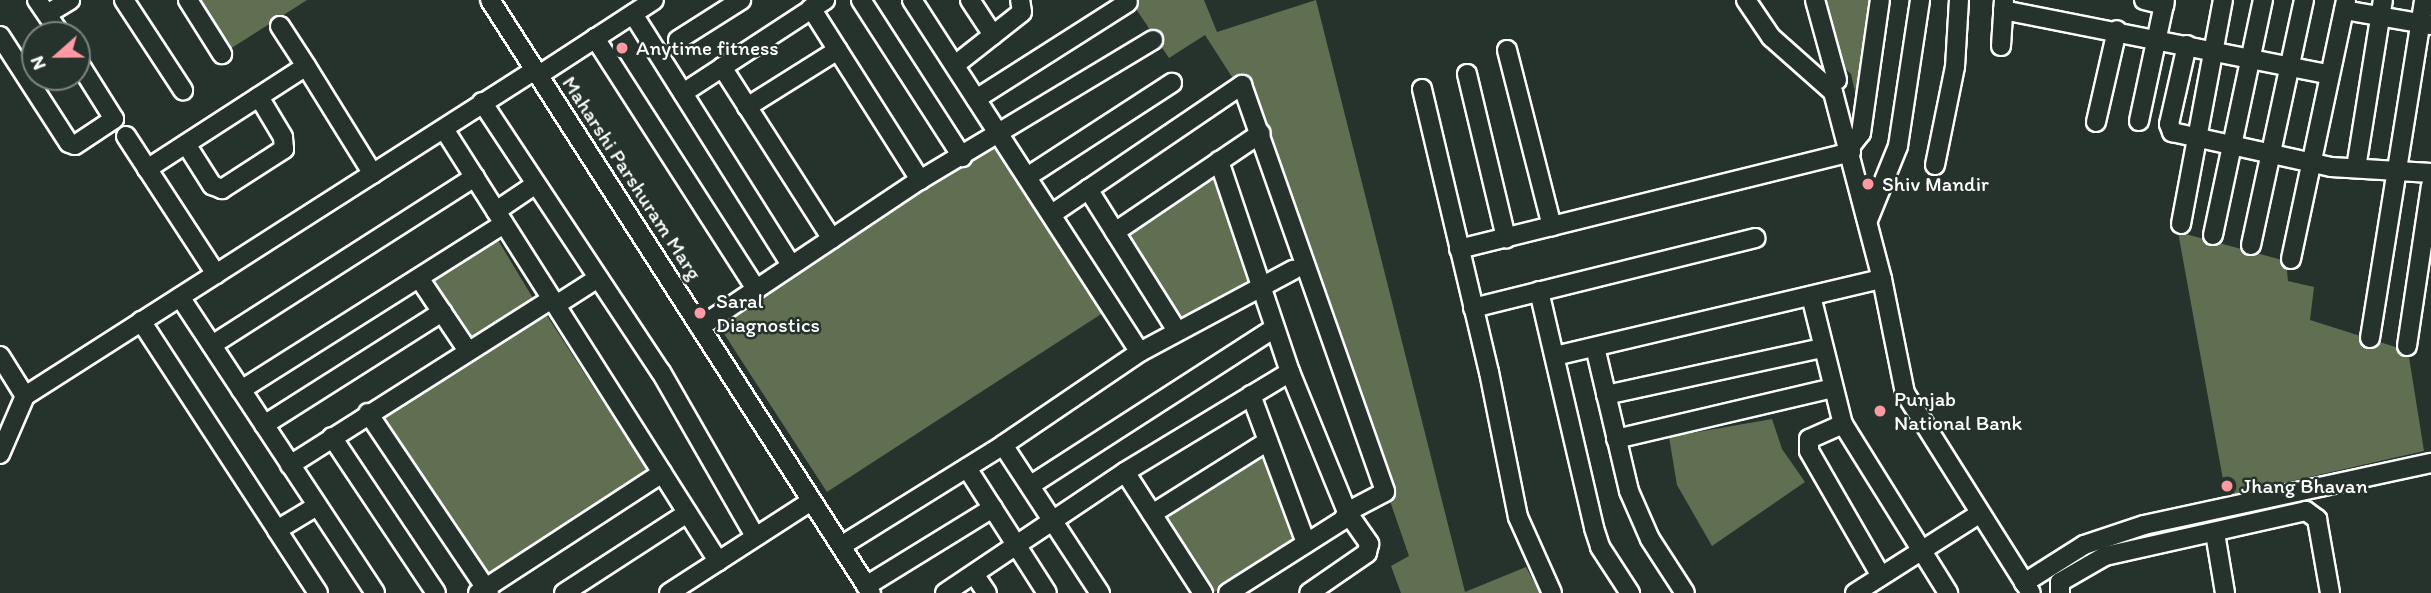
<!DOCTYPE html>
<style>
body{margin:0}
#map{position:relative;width:2431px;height:593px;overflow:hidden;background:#26332d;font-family:Itim,sans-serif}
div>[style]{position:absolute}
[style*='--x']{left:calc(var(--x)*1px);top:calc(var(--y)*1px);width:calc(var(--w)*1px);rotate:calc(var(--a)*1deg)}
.green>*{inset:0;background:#606f51;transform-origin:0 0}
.roads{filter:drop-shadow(2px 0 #fff) drop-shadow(-2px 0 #fff) drop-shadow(0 2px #fff) drop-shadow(0 -2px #fff)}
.minor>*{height:18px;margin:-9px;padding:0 9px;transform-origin:9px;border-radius:9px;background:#26332d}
.dots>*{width:19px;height:19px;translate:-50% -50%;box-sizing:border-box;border:4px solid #26332d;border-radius:50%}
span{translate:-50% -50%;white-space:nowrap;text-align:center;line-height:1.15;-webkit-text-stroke:5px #26332d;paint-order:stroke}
.poi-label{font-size:21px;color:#fff}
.left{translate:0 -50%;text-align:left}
.street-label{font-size:21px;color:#fff}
.north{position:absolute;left:21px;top:21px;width:70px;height:70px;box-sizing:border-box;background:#26332d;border:2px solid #7d8581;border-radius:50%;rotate:249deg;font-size:19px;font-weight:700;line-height:28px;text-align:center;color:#fff}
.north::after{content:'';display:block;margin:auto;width:24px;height:32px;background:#ff9aa2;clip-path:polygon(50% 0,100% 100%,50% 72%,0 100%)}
</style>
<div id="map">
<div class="green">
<div style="clip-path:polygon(188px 0,307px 0,222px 54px)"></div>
<div style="clip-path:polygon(1130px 0,1204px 0,1217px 32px,1316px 0,1465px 592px,1526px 567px,1540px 593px,1401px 593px,1391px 566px,1409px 556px,1243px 76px,1234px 80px,1205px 35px,1169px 58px)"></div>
<div style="clip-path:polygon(1817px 0,1878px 0,1862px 123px,1851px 74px,1828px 53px)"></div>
<div style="left:992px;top:144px;width:202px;height:328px;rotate:57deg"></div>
<div style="clip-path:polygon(1211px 173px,1249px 280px,1176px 325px,1119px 235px)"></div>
<div style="clip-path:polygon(2178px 232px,2286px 261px,2288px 281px,2314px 287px,2310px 320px,2408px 351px,2424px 451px,2226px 496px)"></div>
<div style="left:498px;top:240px;width:70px;height:78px;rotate:59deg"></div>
<div style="left:544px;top:311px;width:193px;height:193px;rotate:57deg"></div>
<div style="clip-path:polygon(1772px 419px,1782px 449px,1805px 482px,1712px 546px,1677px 485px,1669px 437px)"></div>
<div style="clip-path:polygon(1266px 450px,1300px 541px,1213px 593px,1164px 516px)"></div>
</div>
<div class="roads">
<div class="minor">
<div style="--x:37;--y:0;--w:42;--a:55.6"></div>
<div style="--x:124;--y:0;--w:108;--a:56.8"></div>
<div style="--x:188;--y:0;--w:64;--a:57.8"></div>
<div style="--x:490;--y:0;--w:705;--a:57.28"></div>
<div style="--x:861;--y:0;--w:187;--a:57.2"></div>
<div style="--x:912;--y:0;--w:419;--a:57.1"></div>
<div style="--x:970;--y:0;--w:42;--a:56.7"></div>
<div style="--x:1746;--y:0;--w:45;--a:56"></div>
<div style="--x:1771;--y:37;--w:83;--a:41.6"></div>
<div style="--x:1833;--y:92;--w:193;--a:75.3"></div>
<div style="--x:1882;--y:279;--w:116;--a:78.6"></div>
<div style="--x:1905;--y:393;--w:236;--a:57.8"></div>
<div style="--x:1815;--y:0;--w:83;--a:74.6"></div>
<div style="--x:2144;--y:0;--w:21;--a:14"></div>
<div style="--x:811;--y:8;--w:204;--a:57.6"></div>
<div style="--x:2003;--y:10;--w:333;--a:11.2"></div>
<div style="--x:2344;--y:10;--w:87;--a:9.9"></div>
<div style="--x:47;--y:14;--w:27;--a:-31"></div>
<div style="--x:633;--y:14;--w:297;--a:57.8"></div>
<div style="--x:280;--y:26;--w:48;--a:57"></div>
<div style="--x:0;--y:36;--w:127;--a:57.2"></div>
<div style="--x:69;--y:143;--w:6;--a:18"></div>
<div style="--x:75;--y:145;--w:47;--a:-33.7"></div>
<div style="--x:114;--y:119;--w:70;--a:-122.1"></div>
<div style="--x:595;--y:38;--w:298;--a:57.3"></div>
<div style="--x:678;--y:40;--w:75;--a:-32.4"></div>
<div style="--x:2187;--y:45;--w:81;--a:102.8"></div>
<div style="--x:2169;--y:124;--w:9;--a:69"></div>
<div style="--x:2172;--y:132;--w:163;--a:12.4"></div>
<div style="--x:2331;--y:167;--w:100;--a:3.4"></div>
<div style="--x:2001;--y:46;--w:46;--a:-86.3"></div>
<div style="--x:1507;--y:50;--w:182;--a:75.7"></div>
<div style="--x:955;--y:65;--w:85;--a:-38.3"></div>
<div style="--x:1022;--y:12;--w:12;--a:-99"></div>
<div style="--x:722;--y:67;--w:204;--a:57.4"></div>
<div style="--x:1467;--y:74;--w:169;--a:76.6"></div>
<div style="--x:539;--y:75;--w:137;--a:-33.1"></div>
<div style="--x:1422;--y:89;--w:291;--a:76.7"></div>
<div style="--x:1489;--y:372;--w:148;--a:78.7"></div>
<div style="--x:1518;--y:517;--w:83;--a:65.9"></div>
<div style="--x:683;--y:93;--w:170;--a:-33.2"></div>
<div style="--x:976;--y:99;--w:180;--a:-32.5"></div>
<div style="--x:482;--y:102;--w:324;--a:56.5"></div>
<div style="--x:661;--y:372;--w:189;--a:60.2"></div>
<div style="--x:747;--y:107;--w:107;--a:-32.1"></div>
<div style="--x:2139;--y:121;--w:124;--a:-77.9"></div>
<div style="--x:2096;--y:122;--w:94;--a:-77.1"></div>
<div style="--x:444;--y:129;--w:512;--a:57.61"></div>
<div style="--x:126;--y:136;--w:165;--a:56.9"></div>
<div style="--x:186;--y:144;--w:49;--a:57.6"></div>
<div style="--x:212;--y:185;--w:11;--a:22"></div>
<div style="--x:222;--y:189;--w:74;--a:-32.8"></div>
<div style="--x:284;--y:149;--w:12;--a:-95"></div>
<div style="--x:283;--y:137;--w:47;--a:-121"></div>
<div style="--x:1850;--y:147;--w:18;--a:-52"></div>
<div style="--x:1861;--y:133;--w:134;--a:-81.9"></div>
<div style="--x:1219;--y:161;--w:223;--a:71.4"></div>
<div style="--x:1290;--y:372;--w:151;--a:67.8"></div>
<div style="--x:1347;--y:512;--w:9;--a:117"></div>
<div style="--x:1343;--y:520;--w:136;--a:147.6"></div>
<div style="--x:1935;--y:165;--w:100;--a:-78.5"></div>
<div style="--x:1955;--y:67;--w:67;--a:-86.6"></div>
<div style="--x:2356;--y:168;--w:170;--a:-80.9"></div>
<div style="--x:147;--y:169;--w:189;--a:-32.9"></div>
<div style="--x:306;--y:66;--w:127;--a:58.2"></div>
<div style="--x:1027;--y:177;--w:173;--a:-33"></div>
<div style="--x:1088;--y:189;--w:168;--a:57.9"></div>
<div style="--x:496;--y:211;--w:48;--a:-34"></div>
<div style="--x:1052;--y:214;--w:230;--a:-34.2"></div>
<div style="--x:1242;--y:85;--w:431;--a:70.6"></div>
<div style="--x:1385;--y:492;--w:43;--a:152.2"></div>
<div style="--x:1347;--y:512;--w:39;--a:55"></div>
<div style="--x:1369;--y:544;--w:9;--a:103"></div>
<div style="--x:1367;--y:553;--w:70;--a:145.4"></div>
<div style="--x:1868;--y:220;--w:80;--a:-67.9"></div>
<div style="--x:1898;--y:146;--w:148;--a:-81.4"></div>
<div style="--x:2181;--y:224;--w:228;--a:-79.4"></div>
<div style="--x:1115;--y:232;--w:176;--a:-34.1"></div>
<div style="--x:2213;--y:235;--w:240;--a:-78"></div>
<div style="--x:2251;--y:245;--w:251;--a:-77.8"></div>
<div style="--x:1459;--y:249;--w:404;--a:-13.9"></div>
<div style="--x:2291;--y:259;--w:265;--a:-78"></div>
<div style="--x:419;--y:278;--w:88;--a:56.1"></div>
<div style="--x:1539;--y:291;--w:243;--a:76.9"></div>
<div style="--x:1594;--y:528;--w:20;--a:72"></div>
<div style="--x:1600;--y:547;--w:55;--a:56.9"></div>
<div style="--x:1811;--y:296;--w:132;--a:76"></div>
<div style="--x:1843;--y:424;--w:199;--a:58.1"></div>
<div style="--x:180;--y:297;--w:354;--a:56.6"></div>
<div style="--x:556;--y:305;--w:50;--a:-32.7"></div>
<div style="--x:1473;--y:308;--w:291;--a:-13.9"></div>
<div style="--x:141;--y:321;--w:249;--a:56.9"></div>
<div style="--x:277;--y:530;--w:47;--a:-31"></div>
<div style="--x:700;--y:327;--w:265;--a:-33.8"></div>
<div style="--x:920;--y:180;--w:272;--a:-31"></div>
<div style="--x:2370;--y:338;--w:342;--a:-80.9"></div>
<div style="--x:212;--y:345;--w:312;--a:-32.6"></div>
<div style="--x:2407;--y:346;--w:162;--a:-81.5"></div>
<div style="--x:1595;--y:347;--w:148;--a:76.7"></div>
<div style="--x:1629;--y:491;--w:52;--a:66.4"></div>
<div style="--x:1650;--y:539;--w:64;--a:57.1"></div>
<div style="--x:0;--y:356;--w:47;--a:58"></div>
<div style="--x:1555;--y:356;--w:336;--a:-13.3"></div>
<div style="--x:241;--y:390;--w:311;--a:-32.3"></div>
<div style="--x:1251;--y:395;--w:158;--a:69.6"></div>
<div style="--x:1606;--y:395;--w:221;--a:-12.3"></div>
<div style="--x:368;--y:413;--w:217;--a:56.1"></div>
<div style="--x:1843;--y:424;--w:37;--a:156"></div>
<div style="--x:1809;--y:439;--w:12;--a:90"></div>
<div style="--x:1809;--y:451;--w:144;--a:60.1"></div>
<div style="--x:264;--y:425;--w:211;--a:-32.4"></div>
<div style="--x:332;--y:437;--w:187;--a:56.3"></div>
<div style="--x:1616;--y:439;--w:223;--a:-13.2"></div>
<div style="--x:1003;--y:445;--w:177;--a:56.8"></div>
<div style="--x:0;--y:454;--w:63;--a:-66.7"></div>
<div style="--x:25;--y:396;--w:605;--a:-32.59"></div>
<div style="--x:290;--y:465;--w:310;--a:-32.4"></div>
<div style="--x:967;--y:468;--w:148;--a:57.4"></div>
<div style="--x:1125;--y:472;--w:144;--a:57.2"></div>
<div style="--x:1031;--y:485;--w:290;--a:-32.8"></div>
<div style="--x:1152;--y:514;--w:137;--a:-32.2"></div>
<div style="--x:277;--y:530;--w:75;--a:56.9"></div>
<div style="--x:2215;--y:533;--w:61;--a:80.5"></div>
<div style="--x:841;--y:546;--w:191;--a:-31.9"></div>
<div style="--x:1003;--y:445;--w:166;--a:-34.2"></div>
<div style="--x:1140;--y:352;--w:174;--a:-28.2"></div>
<div style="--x:974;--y:574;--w:23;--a:56"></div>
<div style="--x:2024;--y:583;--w:71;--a:-32.3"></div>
<div style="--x:2084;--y:545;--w:63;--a:-18.4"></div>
<div style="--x:2144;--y:525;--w:294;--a:-12.2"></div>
<div style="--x:866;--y:586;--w:149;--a:-31.6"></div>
<div style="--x:478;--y:593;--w:220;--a:-33.1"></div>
<div style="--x:564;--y:593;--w:147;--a:-33"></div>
<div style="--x:669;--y:593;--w:169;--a:-32.9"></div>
<div style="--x:945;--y:593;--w:217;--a:-33.9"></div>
<div style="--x:1125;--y:472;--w:193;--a:-31.2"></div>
<div style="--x:1855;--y:593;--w:147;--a:-32.5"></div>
<div style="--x:2060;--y:593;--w:11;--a:-90"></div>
<div style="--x:2060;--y:582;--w:52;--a:-30"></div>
<div style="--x:2105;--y:556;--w:206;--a:-12.6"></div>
<div style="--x:2306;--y:511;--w:14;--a:36"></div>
<div style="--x:2317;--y:519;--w:75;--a:80"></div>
</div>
</div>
<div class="dots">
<div style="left:622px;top:48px;background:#ff9aa2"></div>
<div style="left:1868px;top:184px;background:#ff9aa2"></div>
<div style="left:700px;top:313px;background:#ff9aa2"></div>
<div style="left:1880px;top:411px;background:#ff9aa2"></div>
<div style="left:2227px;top:486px;background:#ff9aa2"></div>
</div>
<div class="poi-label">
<span class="left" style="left:636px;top:48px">Anytime fitness</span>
<span class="left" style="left:1882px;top:184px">Shiv Mandir</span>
<span class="left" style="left:716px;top:313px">Saral<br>Diagnostics</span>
<span class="left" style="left:1894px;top:411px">Punjab<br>National Bank</span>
<span class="left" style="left:2241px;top:486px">Jhang Bhavan</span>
</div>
<div class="street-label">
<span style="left:632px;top:178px;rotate:57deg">Maharshi Parshuram Marg</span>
</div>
<div class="north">N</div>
</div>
